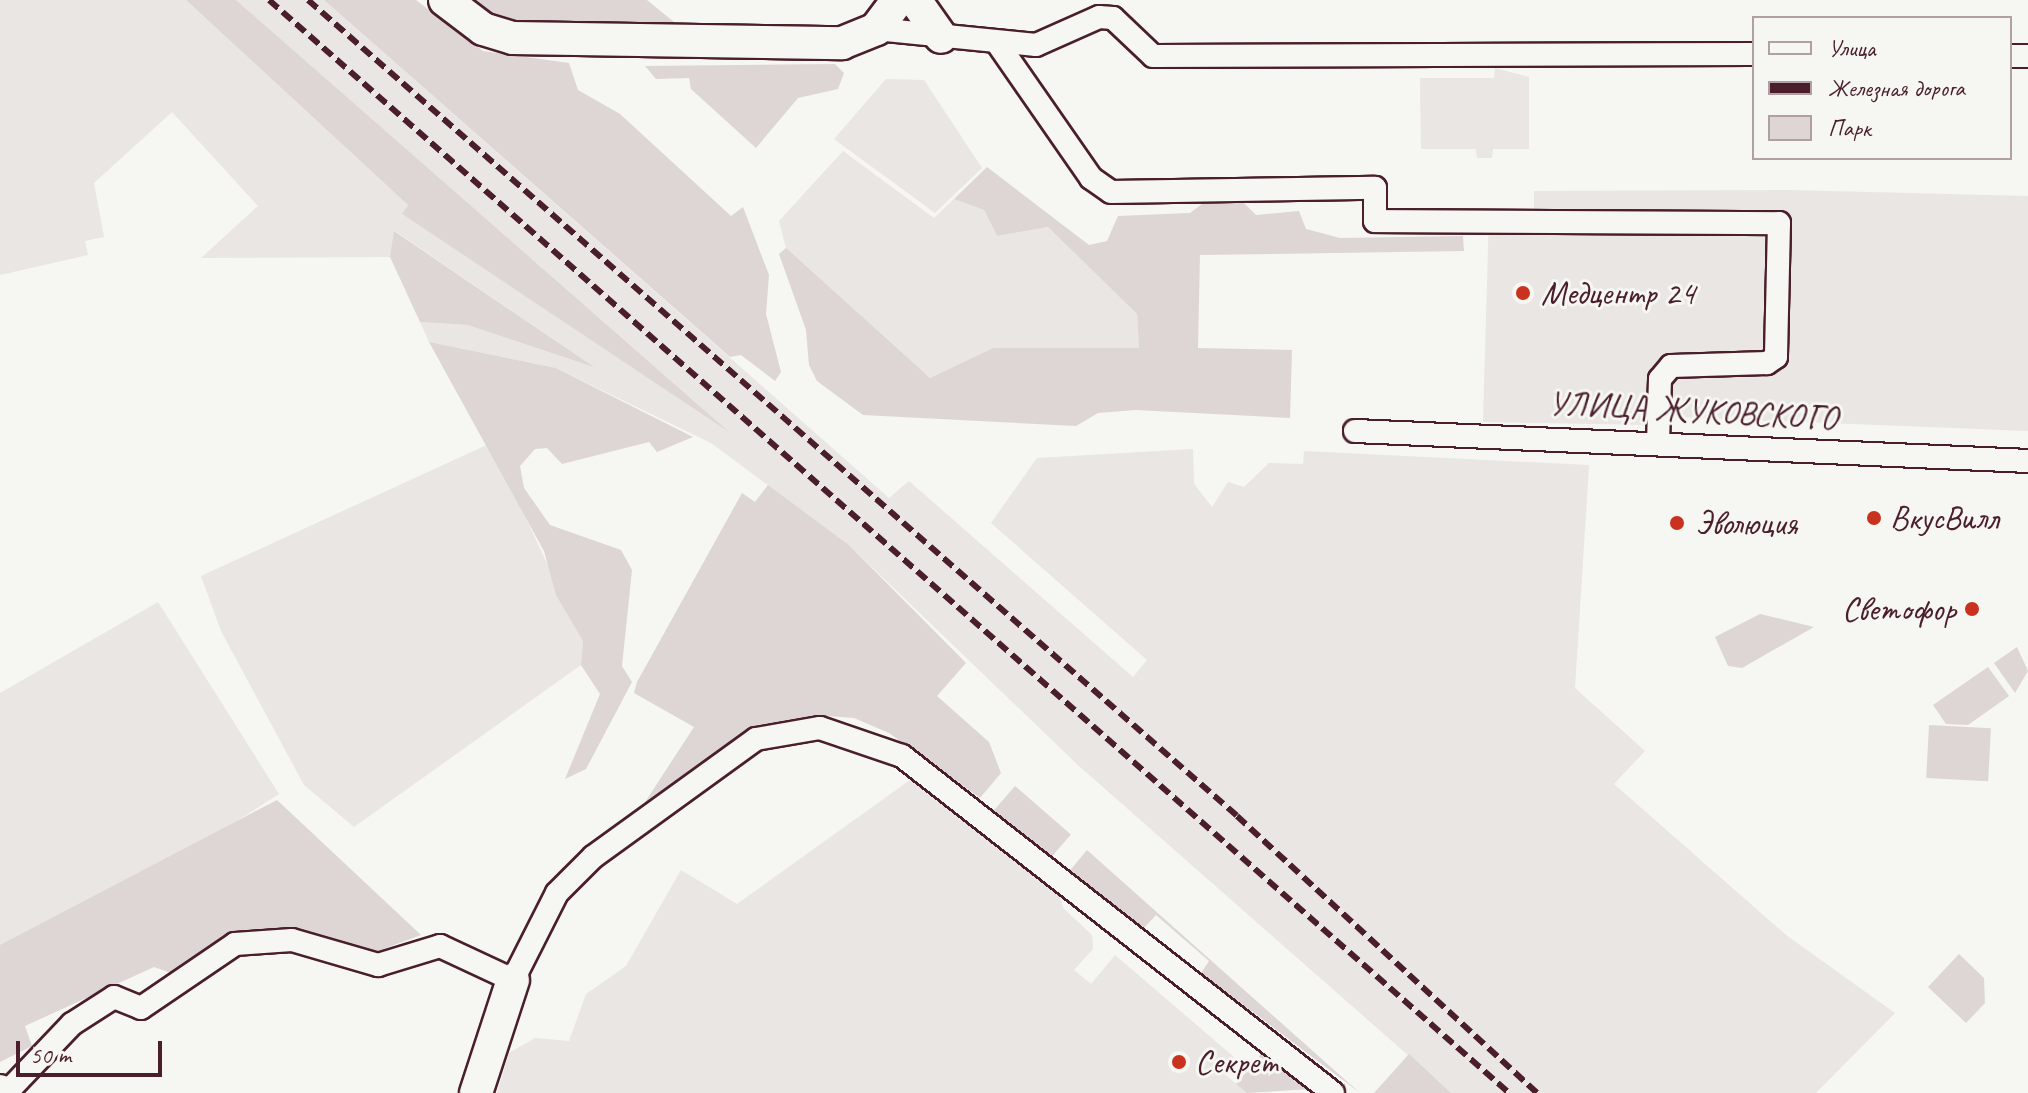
<!DOCTYPE html>
<meta charset="utf-8">
<style>
body{margin:0}
#map{position:relative;width:2028px;height:1093px;overflow:hidden;background:#f6f6f2;font-family:Caveat,sans-serif}
div>[style]{position:absolute}
[style*='--x']{left:calc(var(--x)*1px);top:calc(var(--y)*1px);width:calc(var(--w)*1px);rotate:calc(var(--a)*1deg)}
.built>*{inset:0;background:#e9e6e3}
.green>*{inset:0;background:#ddd6d5;transform-origin:0 0}
.roads{filter:drop-shadow(2px 0 #4a1f2b) drop-shadow(-2px 0 #4a1f2b) drop-shadow(0 2px #4a1f2b) drop-shadow(0 -2px #4a1f2b)}
.street>*{height:22px;margin:-11px;padding:0 11px;transform-origin:11px;border-radius:11px;background:#f6f6f2}
.secondary>*{height:32px;margin:-16px;padding:0 16px;transform-origin:16px;border-radius:16px;background:#f6f6f2}
.rail>*{height:6px;margin-top:-3px;transform-origin:0;background:repeating-linear-gradient(90deg,#4a1f2b 0 12px,transparent 0 18px)}
.dots>*{width:22px;height:22px;translate:-50% -50%;box-sizing:border-box;border:4px solid #f6f6f2;border-radius:50%}
span{translate:-50% -50%;white-space:nowrap;text-align:center;line-height:1.15;-webkit-text-stroke:6px #f6f6f2;paint-order:stroke}
.poi-label{font-size:34px;color:#4a1f2b}
.left{translate:0 -50%;text-align:left}
.right{translate:-100% -50%;text-align:right}
.street-label{font-size:34px;color:#4a1f2b}
.legend{position:absolute;left:1752px;top:16px;width:260px;height:144px;box-sizing:border-box;background:#f6f6f2;border:2px solid #b1a0a2;margin:0;padding:10px 14px;list-style:none;font-size:24px;color:#4a1f2b}
.legend li{display:flex;align-items:center;gap:16px;height:40px}
.legend b{width:40px;border:2px solid #b1a0a2}
.scale{position:absolute;left:16px;top:1041px;width:146px;height:36px;box-sizing:border-box;border:4px solid #4a1f2b;border-top:0;padding-left:10px;font-size:24px;line-height:28px;white-space:nowrap;color:#4a1f2b;-webkit-text-stroke:6px #f6f6f2;paint-order:stroke}
</style>
<div id="map">
<div class="built">
<div style="clip-path:polygon(0 0,186px 0,408px 205px,402px 214px,722px 427px,236px 0,324px 0,889px 498px,909px 481px,1133px 677px,1147px 660px,991px 523px,1037px 458px,1193px 449px,1194px 484px,1212px 507px,1228px 482px,1244px 487px,1269px 463px,1303px 464px,1304px 451px,1589px 465px,1575px 688px,1645px 751px,1614px 784px,1786px 935px,1895px 1013px,1816px 1093px,1451px 1093px,1079px 766px,849px 545px,711px 443px,556px 368px,429px 342px,420px 322px,468px 325px,588px 363px,395px 231px,390px 257px,201px 258px,258px 206px,172px 112px,94px 183px,104px 237px,85px 241px,88px 255px,0 275px)"></div>
<div style="clip-path:polygon(1495px 68px,1529px 77px,1529px 149px,1493px 149px,1492px 158px,1477px 158px,1476px 149px,1421px 149px,1420px 78px,1494px 78px)"></div>
<div style="clip-path:polygon(886px 79px,924px 80px,982px 168px,935px 213px,834px 139px)"></div>
<div style="clip-path:polygon(843px 151px,934px 218px,954px 199px,984px 210px,997px 236px,1048px 227px,1137px 314px,1139px 349px,993px 348px,930px 378px,788px 256px,779px 221px)"></div>
<div style="clip-path:polygon(1788px 190px,2028px 196px,2028px 431px,1676px 417px,1651px 425px,1483px 422px,1489px 213px,1534px 213px,1534px 191px)"></div>
<div style="clip-path:polygon(491px 443px,583px 641px,581px 665px,354px 827px,304px 785px,221px 631px,201px 576px)"></div>
<div style="clip-path:polygon(158px 602px,279px 794px,0 972px,0 693px)"></div>
<div style="clip-path:polygon(910px 780px,1060px 895px,1063px 908px,1092px 935px,1093px 949px,1074px 970px,1091px 984px,1115px 955px,1234px 1057px,1222px 1072px,1247px 1093px,497px 1093px,509px 1053px,535px 1038px,569px 1041px,586px 994px,626px 966px,681px 870px,737px 904px)"></div>
</div>
<div class="green">
<div style="clip-path:polygon(186px 0,236px 0,729px 432px,402px 214px,408px 205px)"></div>
<div style="clip-path:polygon(324px 0,416px 0,483px 51px,569px 63px,578px 90px,620px 114px,731px 216px,743px 207px,769px 275px,766px 314px,781px 372px,775px 381px,741px 355px,730px 357px)"></div>
<div style="clip-path:polygon(462px 0,647px 0,680px 27px,508px 24px)"></div>
<div style="clip-path:polygon(835px 64px,844px 73px,838px 89px,798px 98px,756px 148px,691px 89px,689px 78px,656px 79px,645px 66px)"></div>
<div style="clip-path:polygon(987px 167px,1089px 245px,1107px 241px,1118px 216px,1190px 213px,1206px 201px,1244px 203px,1256px 215px,1299px 211px,1306px 229px,1340px 238px,1463px 236px,1464px 251px,1200px 255px,1198px 348px,1292px 350px,1290px 418px,1136px 410px,1098px 413px,1076px 426px,863px 415px,817px 381px,809px 365px,806px 330px,779px 254px,786px 248px,930px 378px,993px 348px,1139px 348px,1137px 314px,1048px 227px,997px 236px,984px 210px,954px 199px)"></div>
<div style="clip-path:polygon(394px 231px,594px 367px,468px 325px,420px 322px,390px 257px)"></div>
<div style="clip-path:polygon(429px 342px,556px 368px,693px 437px,657px 452px,649px 442px,562px 464px,547px 448px,535px 449px,520px 466px,524px 488px,550px 525px,621px 550px,632px 570px,622px 666px,632px 682px,586px 769px,565px 779px,600px 694px,581px 665px,583px 641px,556px 595px,544px 551px)"></div>
<div style="clip-path:polygon(768px 485px,849px 545px,966px 663px,937px 696px,989px 742px,1001px 773px,980px 798px,889px 733px,854px 718px,815px 715px,757px 725px,638px 813px,694px 727px,634px 693px,637px 682px,742px 493px,755px 502px)"></div>
<div style="clip-path:polygon(1760px 614px,1814px 627px,1742px 668px,1728px 666px,1715px 637px)"></div>
<div style="clip-path:polygon(2017px 647px,2028px 671px,2015px 693px,1994px 663px)"></div>
<div style="clip-path:polygon(1988px 667px,2009px 696px,1968px 725px,1946px 724px,1933px 705px)"></div>
<div style="left:1929px;top:725px;width:62px;height:53px;rotate:3deg"></div>
<div style="left:1015px;top:786px;width:74px;height:34px;rotate:41deg"></div>
<div style="clip-path:polygon(277px 800px,421px 935px,375px 952px,292px 928px,231px 931px,174px 974px,154px 967px,25px 1026px,32px 1046px,0 1062px,0 945px)"></div>
<div style="clip-path:polygon(1087px 850px,1360px 1093px,1201px 973px,1209px 961px,1156px 915px,1143px 929px,1067px 874px)"></div>
<div style="clip-path:polygon(1959px 954px,1984px 978px,1985px 1003px,1966px 1023px,1928px 987px)"></div>
<div style="clip-path:polygon(1261px 1054px,1288px 1070px,1311px 1089px,1247px 1093px,1236px 1084px)"></div>
<div style="clip-path:polygon(1409px 1054px,1451px 1093px,1374px 1093px)"></div>
</div>
<div class="roads">
<div class="street">
<div style="--x:876;--y:29;--w:161;--a:5.7"></div>
<div style="--x:1036;--y:45;--w:69;--a:-24"></div>
<div style="--x:1099;--y:17;--w:14;--a:4"></div>
<div style="--x:1113;--y:18;--w:55;--a:43.5"></div>
<div style="--x:1153;--y:56;--w:601;--a:-0.19"></div>
<div style="--x:998;--y:44;--w:163;--a:55.2"></div>
<div style="--x:1091;--y:178;--w:24;--a:35"></div>
<div style="--x:1111;--y:192;--w:264;--a:-0.9"></div>
<div style="--x:1375;--y:188;--w:33;--a:90"></div>
<div style="--x:1375;--y:221;--w:404;--a:0.3"></div>
<div style="--x:1779;--y:223;--w:134;--a:91.3"></div>
<div style="--x:1776;--y:357;--w:11;--a:146"></div>
<div style="--x:1767;--y:363;--w:96;--a:178.2"></div>
<div style="--x:1671;--y:366;--w:17;--a:130"></div>
<div style="--x:1660;--y:379;--w:63;--a:91.8"></div>
<div style="--x:2010;--y:56;--w:18;--a:0"></div>
<div style="--x:1355;--y:431;--w:674;--a:2.55"></div>
<div style="--x:0;--y:1086;--w:10;--a:17"></div>
<div style="--x:10;--y:1089;--w:90;--a:-46.4"></div>
<div style="--x:72;--y:1024;--w:50;--a:-32.7"></div>
<div style="--x:114;--y:997;--w:29;--a:22"></div>
<div style="--x:141;--y:1008;--w:114;--a:-34.2"></div>
<div style="--x:235;--y:944;--w:57;--a:-4"></div>
<div style="--x:292;--y:940;--w:90;--a:16.2"></div>
<div style="--x:378;--y:965;--w:65;--a:-17"></div>
<div style="--x:440;--y:946;--w:81;--a:25"></div>
<div style="--x:513;--y:980;--w:97;--a:-63.2"></div>
<div style="--x:557;--y:893;--w:51;--a:-45"></div>
<div style="--x:593;--y:857;--w:201;--a:-35.9"></div>
<div style="--x:756;--y:739;--w:65;--a:-9.8"></div>
<div style="--x:820;--y:728;--w:87;--a:18.9"></div>
<div style="--x:902;--y:756;--w:547;--a:38.02"></div>
</div>
<div class="secondary">
<div style="--x:445;--y:0;--w:48;--a:37.3"></div>
<div style="--x:483;--y:29;--w:31;--a:17"></div>
<div style="--x:513;--y:38;--w:329;--a:0.9"></div>
<div style="--x:842;--y:43;--w:37;--a:-22"></div>
<div style="--x:876;--y:29;--w:36;--a:-53"></div>
<div style="--x:915;--y:0;--w:45;--a:54.9"></div>
<div style="--x:476;--y:1093;--w:119;--a:-71.9"></div>
</div>
</div>
<div class="rail">
<div style="--x:269;--y:0;--w:1653;--a:41.39"></div>
<div style="--x:308;--y:0;--w:1236;--a:41.29"></div>
<div style="--x:1237;--y:816;--w:408;--a:42.7"></div>
</div>
<div class="dots">
<div style="left:1523px;top:293px;background:#c8321e"></div>
<div style="left:1874px;top:518px;background:#c8321e"></div>
<div style="left:1677px;top:523px;background:#c8321e"></div>
<div style="left:1972px;top:609px;background:#c8321e"></div>
<div style="left:1179px;top:1062px;background:#c8321e"></div>
</div>
<div class="poi-label">
<span class="left" style="left:1541px;top:293px">Медцентр 24</span>
<span class="left" style="left:1890px;top:518px">ВкусВилл</span>
<span class="left" style="left:1695px;top:523px">Эволюция</span>
<span class="right" style="left:1956px;top:609px">Светофор</span>
<span class="left" style="left:1195px;top:1062px">Секрет</span>
</div>
<div class="street-label">
<span style="left:1693px;top:410px;rotate:3deg">УЛИЦА ЖУКОВСКОГО</span>
</div>
<ul class="legend">
<li><b style="height:10px;background:#f6f6f2"></b>Улица</li>
<li><b style="height:10px;background:#4a1f2b"></b>Железная дорога</li>
<li><b style="height:22px;background:#ddd6d5"></b>Парк</li>
</ul>
<div class="scale">50 m</div>
</div>
